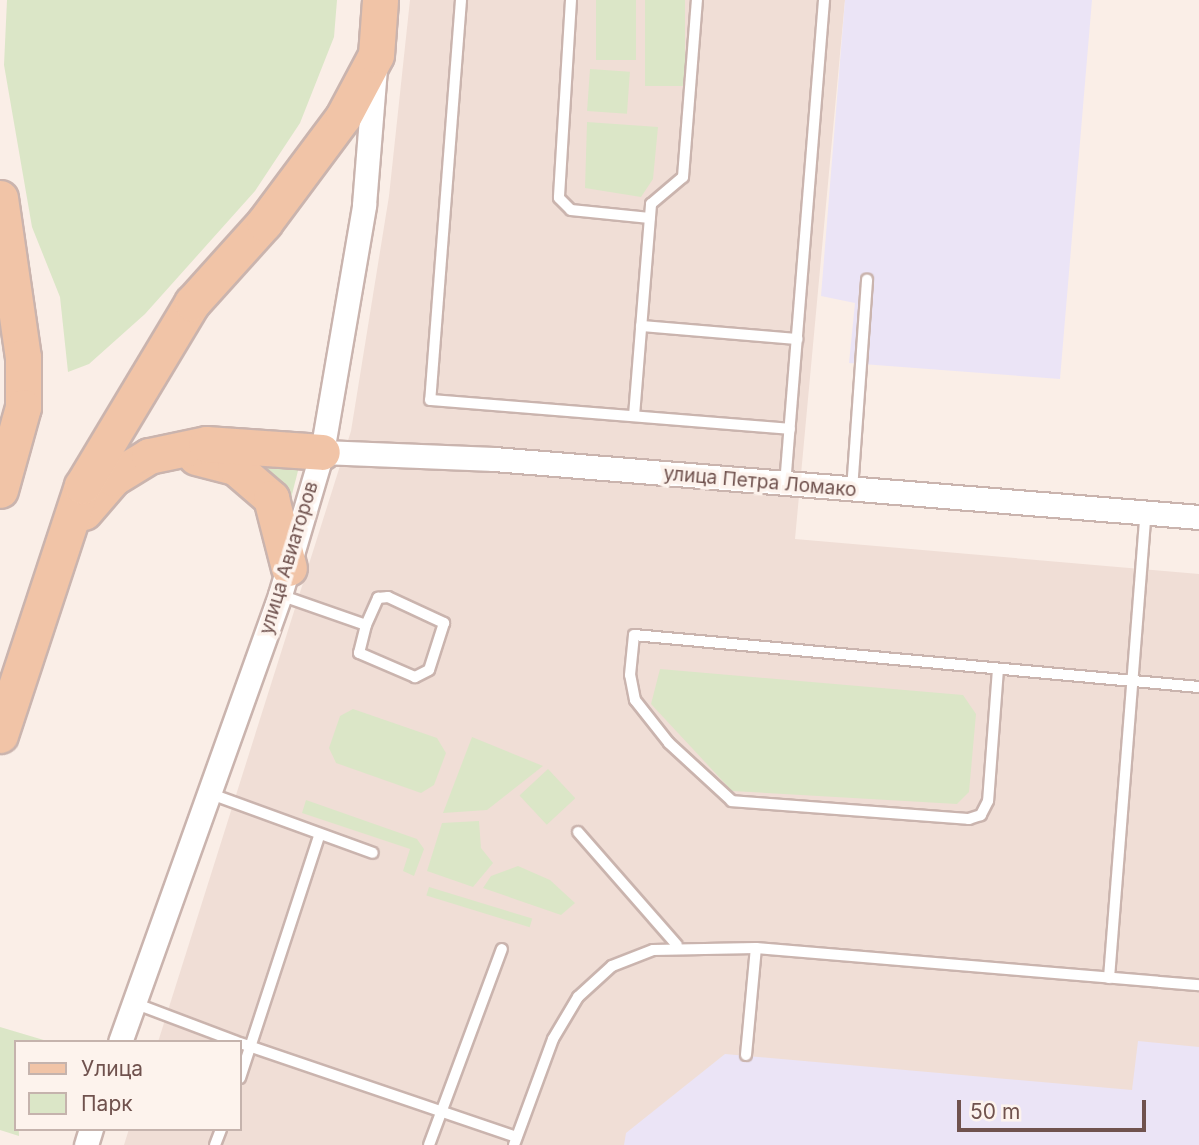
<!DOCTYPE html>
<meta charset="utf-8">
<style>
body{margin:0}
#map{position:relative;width:1199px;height:1145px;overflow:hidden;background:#faeee7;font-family:Inter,sans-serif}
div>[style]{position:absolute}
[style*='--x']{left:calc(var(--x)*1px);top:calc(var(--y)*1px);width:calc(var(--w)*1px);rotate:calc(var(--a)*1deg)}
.residential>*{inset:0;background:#f0ded6}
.education>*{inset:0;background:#ebe4f6}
.green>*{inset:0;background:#dbe6c7;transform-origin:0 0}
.roads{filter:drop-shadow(2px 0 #cab4ae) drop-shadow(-2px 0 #cab4ae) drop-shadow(0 2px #cab4ae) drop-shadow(0 -2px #cab4ae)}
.service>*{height:10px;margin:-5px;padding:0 5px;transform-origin:5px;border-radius:5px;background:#fff}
.minor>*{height:23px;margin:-11.5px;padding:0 11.5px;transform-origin:11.5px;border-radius:11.5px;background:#fff}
.primary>*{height:35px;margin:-17.5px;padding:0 17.5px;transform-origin:17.5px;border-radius:17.5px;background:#f1c4a7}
span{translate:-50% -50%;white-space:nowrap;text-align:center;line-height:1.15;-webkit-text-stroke:7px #fdf3ed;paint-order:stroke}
.street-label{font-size:19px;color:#70524e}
.legend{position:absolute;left:14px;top:1040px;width:228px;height:91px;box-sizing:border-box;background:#fdf3ed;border:2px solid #c5b3ad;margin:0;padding:9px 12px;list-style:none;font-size:21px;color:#70524e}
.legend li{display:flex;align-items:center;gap:14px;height:35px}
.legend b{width:35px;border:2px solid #c5b3ad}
.scale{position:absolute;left:957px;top:1100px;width:189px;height:32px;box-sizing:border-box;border:4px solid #70524e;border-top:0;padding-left:9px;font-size:21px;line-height:24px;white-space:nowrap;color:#70524e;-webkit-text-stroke:5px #fdf3ed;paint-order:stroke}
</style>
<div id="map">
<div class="residential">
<div style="clip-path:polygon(410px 0,845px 0,795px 539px,1199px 574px,1199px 1145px,124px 1145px,129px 1129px,240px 1129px,240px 1042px,158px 1042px,351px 431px,389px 196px)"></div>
</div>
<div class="education">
<div style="clip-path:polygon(845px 0,1092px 0,1060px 379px,849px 363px,855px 303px,821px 296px)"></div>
<div style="clip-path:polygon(1138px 1041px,1199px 1047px,1199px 1145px,624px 1145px,626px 1133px,725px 1054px,1132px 1090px)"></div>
</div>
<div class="green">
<div style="clip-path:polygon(7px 0,337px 0,334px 37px,300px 123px,255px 191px,145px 314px,89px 364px,68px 372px,60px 297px,32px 227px,4px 65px)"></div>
<div style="left:596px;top:0;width:40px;height:60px"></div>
<div style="left:645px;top:0;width:40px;height:86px"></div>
<div style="left:590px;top:69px;width:40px;height:42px;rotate:4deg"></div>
<div style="clip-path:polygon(587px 122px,658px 127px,653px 179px,641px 197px,585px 188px)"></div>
<div style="clip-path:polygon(300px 463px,288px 510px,252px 465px)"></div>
<div style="clip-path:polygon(660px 669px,963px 695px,976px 714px,969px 792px,957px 804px,732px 791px,651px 704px)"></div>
<div style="clip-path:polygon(353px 709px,437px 738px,446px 753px,434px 785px,421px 793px,336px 763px,329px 748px,340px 716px)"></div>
<div style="clip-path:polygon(472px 737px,543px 766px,487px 810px,443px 813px)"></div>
<div style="left:548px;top:769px;width:40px;height:39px;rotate:47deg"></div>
<div style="clip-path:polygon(306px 800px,417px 839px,424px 849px,414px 876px,403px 871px,410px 849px,302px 813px)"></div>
<div style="clip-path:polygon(479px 821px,481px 848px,493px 863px,473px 887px,427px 871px,442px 823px)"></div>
<div style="clip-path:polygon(518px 866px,550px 880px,575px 903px,561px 915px,483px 888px,491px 876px)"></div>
<div style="left:429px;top:887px;width:108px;height:9px;rotate:17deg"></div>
<div style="clip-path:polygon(0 1027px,47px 1041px,16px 1042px,19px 1136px,0 1130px)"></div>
</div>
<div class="roads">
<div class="service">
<div style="--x:461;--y:0;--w:401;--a:94.4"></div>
<div style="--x:430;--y:400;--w:361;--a:4.6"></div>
<div style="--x:571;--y:0;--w:198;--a:93.5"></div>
<div style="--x:559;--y:198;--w:17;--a:45"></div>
<div style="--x:571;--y:210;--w:79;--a:5.8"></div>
<div style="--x:641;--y:326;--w:157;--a:4.8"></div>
<div style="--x:634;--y:416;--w:213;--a:-85.4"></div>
<div style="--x:651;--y:204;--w:42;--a:-40.2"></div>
<div style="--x:683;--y:177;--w:178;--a:-85.5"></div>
<div style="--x:785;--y:485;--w:487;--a:-85.4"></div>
<div style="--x:852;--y:490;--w:211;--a:-85.9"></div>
<div style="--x:280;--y:595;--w:91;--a:19.2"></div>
<div style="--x:366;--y:625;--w:30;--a:-66"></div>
<div style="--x:378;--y:598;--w:10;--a:-6"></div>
<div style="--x:388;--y:597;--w:62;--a:24.9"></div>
<div style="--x:444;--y:623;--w:49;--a:107.7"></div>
<div style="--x:429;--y:670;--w:16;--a:153"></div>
<div style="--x:415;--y:677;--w:61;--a:-156.8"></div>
<div style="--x:359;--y:653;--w:29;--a:-76"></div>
<div style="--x:998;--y:669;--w:132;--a:94.3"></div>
<div style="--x:988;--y:801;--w:16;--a:117"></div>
<div style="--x:981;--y:815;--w:13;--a:162"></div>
<div style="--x:969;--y:819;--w:238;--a:-175.7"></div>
<div style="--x:732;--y:801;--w:86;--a:-137.4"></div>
<div style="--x:669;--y:743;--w:55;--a:-128.3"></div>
<div style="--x:635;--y:700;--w:25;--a:-101"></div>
<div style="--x:630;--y:675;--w:40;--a:-84.3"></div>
<div style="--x:634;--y:635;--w:567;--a:5.26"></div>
<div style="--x:211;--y:794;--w:172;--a:20"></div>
<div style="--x:578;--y:832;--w:150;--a:48.8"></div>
<div style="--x:1109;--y:978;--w:466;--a:-85.5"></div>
<div style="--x:134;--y:1003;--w:110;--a:20.7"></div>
<div style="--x:240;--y:1043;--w:292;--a:18.8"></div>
<div style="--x:746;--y:1055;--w:107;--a:-84.7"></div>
<div style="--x:240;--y:1078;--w:255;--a:-71.9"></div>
<div style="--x:215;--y:1145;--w:17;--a:-69"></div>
<div style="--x:429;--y:1145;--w:209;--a:-69.6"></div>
<div style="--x:514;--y:1145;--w:113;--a:-69.8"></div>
<div style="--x:553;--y:1039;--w:49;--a:-59.2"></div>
<div style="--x:578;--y:997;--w:46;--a:-42.4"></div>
<div style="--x:612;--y:966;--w:44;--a:-21.3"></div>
<div style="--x:653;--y:950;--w:103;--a:-1.1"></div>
<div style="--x:756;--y:948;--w:445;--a:4.8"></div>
</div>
<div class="minor">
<div style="--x:322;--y:452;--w:172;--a:2.3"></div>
<div style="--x:494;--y:459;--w:707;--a:4.7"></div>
<div style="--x:120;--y:1042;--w:475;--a:-70.3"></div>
<div style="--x:280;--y:595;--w:149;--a:-73.6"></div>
<div style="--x:322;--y:452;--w:251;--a:-80.3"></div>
<div style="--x:364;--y:205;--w:137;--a:-85.4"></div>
<div style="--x:86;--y:1145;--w:17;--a:-73"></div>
</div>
<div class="primary">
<div style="--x:0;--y:198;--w:161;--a:81.8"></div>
<div style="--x:23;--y:357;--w:50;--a:90"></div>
<div style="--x:23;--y:407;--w:86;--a:105.5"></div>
<div style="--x:196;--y:457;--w:40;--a:14.4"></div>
<div style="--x:235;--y:467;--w:48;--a:40.7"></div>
<div style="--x:271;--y:498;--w:72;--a:75.6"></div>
<div style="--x:84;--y:512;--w:45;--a:-49.5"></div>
<div style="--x:113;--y:478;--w:42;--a:-31.4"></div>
<div style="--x:149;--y:456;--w:58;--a:-11.9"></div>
<div style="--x:206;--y:444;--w:116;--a:3.9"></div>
<div style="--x:0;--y:735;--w:262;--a:-71.8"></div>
<div style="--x:82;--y:486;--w:214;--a:-59"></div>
<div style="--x:192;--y:303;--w:108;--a:-48"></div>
<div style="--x:264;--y:223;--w:132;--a:-53.3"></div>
<div style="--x:343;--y:117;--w:70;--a:-62"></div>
<div style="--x:376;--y:55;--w:55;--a:-85.8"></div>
</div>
</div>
<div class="street-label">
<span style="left:760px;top:482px;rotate:5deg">улица Петра Ломако</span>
<span style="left:289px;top:558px;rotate:-73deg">улица Авиаторов</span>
</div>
<ul class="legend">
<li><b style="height:9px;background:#f1c4a7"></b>Улица</li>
<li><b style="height:19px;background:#dbe6c7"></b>Парк</li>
</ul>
<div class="scale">50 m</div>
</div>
